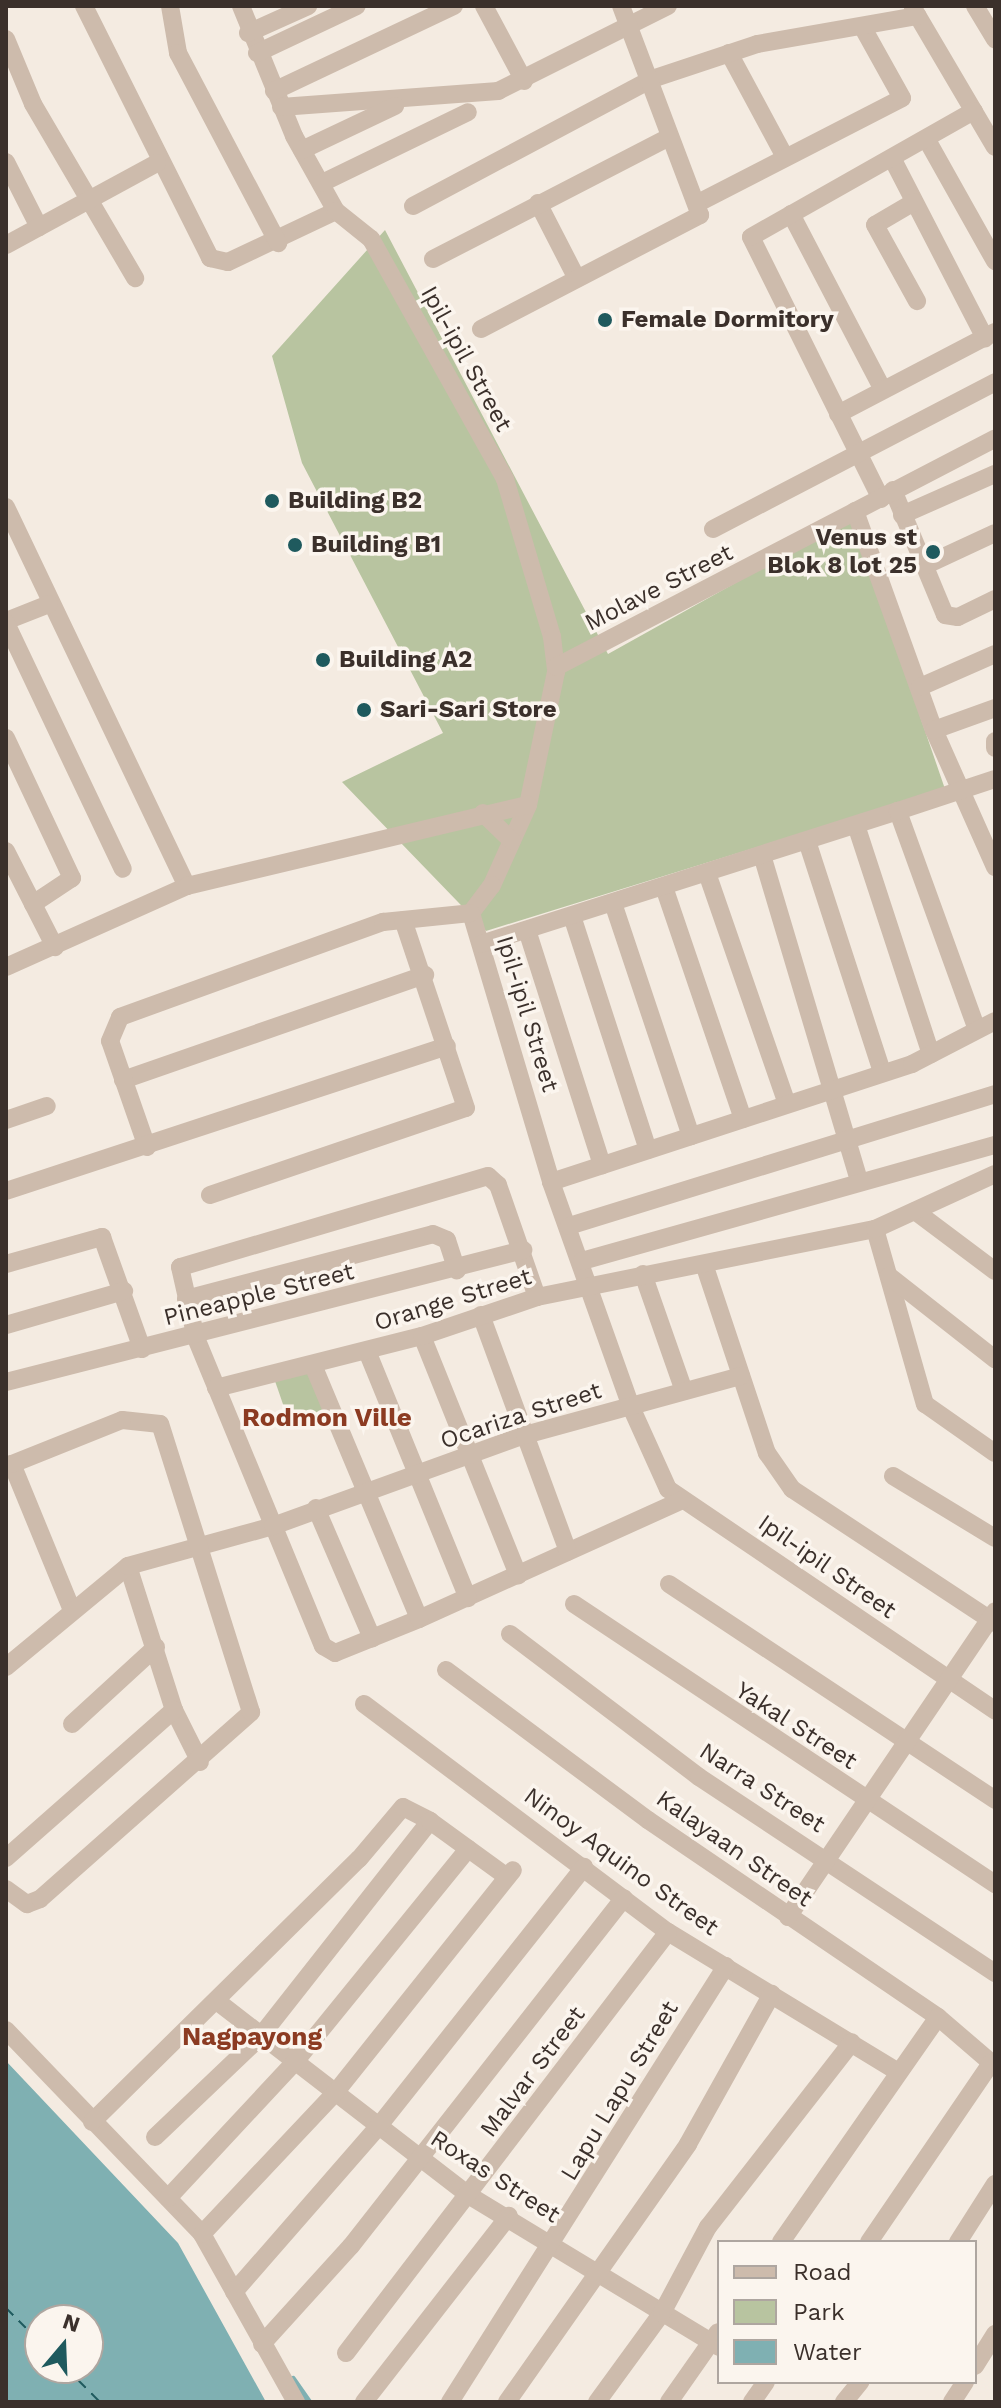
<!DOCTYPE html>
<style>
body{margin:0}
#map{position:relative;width:1001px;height:2408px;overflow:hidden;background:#f4ebe1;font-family:"Work Sans",sans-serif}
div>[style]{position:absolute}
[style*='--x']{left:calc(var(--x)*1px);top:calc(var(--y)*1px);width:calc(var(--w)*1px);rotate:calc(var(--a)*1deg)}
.green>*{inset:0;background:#b8c4a0;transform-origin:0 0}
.water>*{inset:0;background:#7fb0b2}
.stream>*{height:6px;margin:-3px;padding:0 3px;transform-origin:3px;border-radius:3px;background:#7fb0b2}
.ferry>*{height:2px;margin-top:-1px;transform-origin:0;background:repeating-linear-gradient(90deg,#1f5a5e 0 10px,transparent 0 18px)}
.street>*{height:18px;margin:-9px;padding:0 9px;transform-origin:9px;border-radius:9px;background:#cdbbac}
.dots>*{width:22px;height:22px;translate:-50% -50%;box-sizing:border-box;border:4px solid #fbf5ee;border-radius:50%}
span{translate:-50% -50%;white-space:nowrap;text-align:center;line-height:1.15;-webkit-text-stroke:7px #fbf5ee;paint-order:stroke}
.poi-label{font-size:24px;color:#3b302b;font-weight:700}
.left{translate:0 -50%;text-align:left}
.right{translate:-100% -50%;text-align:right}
.street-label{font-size:24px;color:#3b302b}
.neighbourhood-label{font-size:26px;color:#8c3b22;font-weight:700}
.frame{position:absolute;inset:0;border:8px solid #3b302b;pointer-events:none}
.legend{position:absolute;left:717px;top:2240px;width:260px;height:144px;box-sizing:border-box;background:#fbf5ee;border:2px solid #aea6a0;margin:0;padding:10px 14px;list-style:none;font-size:24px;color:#3b302b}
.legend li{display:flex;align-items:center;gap:16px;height:40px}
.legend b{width:40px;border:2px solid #aea6a0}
.north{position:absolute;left:24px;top:2304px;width:80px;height:80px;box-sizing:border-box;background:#fbf5ee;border:2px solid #aea6a0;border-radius:50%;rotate:19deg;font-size:22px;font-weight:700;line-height:32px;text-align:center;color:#3b302b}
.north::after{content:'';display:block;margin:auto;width:28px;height:36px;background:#1f5a5e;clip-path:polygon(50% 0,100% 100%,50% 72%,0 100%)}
</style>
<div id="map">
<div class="green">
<div style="clip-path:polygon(385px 230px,608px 654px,852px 518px,945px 789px,486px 931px,342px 782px,443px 733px,302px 463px,272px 356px)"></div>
<div style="left:308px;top:1357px;width:59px;height:39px;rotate:71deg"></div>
</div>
<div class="water">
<div style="clip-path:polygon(evenodd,6px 2061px,178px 2243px,266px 2402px,6px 2402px,6px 2061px,40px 2320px,88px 2320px,88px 2368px,40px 2368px,40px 2320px)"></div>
</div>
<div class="stream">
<div style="--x:293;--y:2379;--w:28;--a:55"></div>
</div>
<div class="ferry">
<div style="--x:6;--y:2308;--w:48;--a:45"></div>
<div style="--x:66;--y:2368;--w:48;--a:45"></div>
</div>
<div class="street">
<div style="--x:84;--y:6;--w:282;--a:63.4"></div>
<div style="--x:210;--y:258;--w:18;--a:13"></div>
<div style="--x:228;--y:262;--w:119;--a:-25.3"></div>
<div style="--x:170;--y:6;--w:48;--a:80.3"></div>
<div style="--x:178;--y:53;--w:215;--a:62.2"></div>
<div style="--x:241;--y:6;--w:140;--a:67.8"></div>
<div style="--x:294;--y:136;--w:86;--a:60.8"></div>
<div style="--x:484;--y:6;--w:85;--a:61.9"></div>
<div style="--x:975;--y:6;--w:39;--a:59"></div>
<div style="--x:913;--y:8;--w:161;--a:59.5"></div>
<div style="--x:248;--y:33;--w:66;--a:-24.2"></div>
<div style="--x:6;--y:39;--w:70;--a:67.4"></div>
<div style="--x:33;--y:104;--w:202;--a:59.6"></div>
<div style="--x:257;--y:53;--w:110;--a:-25.2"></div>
<div style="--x:729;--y:53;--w:118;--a:61.7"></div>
<div style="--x:274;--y:91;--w:199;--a:-25.3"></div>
<div style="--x:281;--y:107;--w:218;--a:-4.2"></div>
<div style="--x:498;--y:91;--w:190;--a:-26.6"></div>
<div style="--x:927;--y:140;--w:139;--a:60.7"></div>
<div style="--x:302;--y:150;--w:103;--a:-25.3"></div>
<div style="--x:892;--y:158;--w:203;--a:62.7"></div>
<div style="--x:6;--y:162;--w:73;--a:63.1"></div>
<div style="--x:322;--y:183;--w:162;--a:-25.9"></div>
<div style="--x:700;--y:202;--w:227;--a:-27.2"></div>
<div style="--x:902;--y:98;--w:80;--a:-119.1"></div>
<div style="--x:914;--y:202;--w:45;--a:149.5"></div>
<div style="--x:875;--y:225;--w:87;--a:61.1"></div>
<div style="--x:538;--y:203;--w:85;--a:62.8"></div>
<div style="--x:413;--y:206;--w:271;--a:-28"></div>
<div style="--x:652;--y:79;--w:111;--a:-18.4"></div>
<div style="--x:757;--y:44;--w:163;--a:-9.9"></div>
<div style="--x:336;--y:211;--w:45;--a:38.7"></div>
<div style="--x:371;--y:239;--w:275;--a:60.8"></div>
<div style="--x:505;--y:479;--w:165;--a:73.4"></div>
<div style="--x:552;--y:637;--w:35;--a:83"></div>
<div style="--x:556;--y:672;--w:136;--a:101.9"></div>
<div style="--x:528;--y:805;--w:88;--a:114.2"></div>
<div style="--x:492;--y:885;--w:35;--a:127"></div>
<div style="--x:791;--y:214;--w:196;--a:62.4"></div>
<div style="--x:6;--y:245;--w:172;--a:-28.5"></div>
<div style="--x:433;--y:259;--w:266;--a:-27.3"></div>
<div style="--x:481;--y:329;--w:247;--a:-27.5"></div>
<div style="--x:700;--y:215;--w:223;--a:-110.7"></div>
<div style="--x:838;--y:414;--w:177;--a:-27.6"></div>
<div style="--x:893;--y:490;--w:135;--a:67.4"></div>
<div style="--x:945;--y:615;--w:13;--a:9"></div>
<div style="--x:958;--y:617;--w:41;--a:-25.9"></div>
<div style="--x:881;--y:499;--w:292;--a:-116.4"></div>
<div style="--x:751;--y:237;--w:256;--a:-29.5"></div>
<div style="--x:6;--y:507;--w:420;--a:64.5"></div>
<div style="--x:855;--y:511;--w:233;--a:70.2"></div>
<div style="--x:934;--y:730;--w:150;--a:66"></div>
<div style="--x:902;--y:515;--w:102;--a:-23.8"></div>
<div style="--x:713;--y:529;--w:318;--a:-27.5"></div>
<div style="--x:924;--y:566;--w:78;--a:-24.9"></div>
<div style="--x:6;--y:621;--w:46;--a:-21.6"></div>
<div style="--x:6;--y:623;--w:272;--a:64.6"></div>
<div style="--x:556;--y:667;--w:495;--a:-27.5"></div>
<div style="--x:920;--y:687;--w:82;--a:-23.7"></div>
<div style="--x:934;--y:730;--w:65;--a:-19.8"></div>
<div style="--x:6;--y:738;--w:155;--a:64.8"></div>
<div style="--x:72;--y:878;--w:47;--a:146.3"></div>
<div style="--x:995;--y:741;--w:7;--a:90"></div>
<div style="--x:483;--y:813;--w:40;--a:44"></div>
<div style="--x:856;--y:825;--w:241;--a:71.9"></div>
<div style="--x:807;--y:841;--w:243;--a:72"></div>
<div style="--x:6;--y:851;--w:108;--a:63"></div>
<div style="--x:762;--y:855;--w:339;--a:73.4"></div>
<div style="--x:707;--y:873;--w:244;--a:70.9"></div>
<div style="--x:664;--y:887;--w:245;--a:71.2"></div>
<div style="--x:613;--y:903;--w:246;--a:71.5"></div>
<div style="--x:471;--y:913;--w:281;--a:73.4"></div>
<div style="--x:551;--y:1182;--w:239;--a:70.4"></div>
<div style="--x:631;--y:1407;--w:90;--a:65.7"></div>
<div style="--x:668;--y:1489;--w:395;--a:34.1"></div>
<div style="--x:572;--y:916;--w:246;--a:72"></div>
<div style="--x:527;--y:930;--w:247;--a:72.3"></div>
<div style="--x:481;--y:944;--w:438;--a:-17.7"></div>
<div style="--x:6;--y:967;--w:198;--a:-24.1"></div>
<div style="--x:187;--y:886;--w:350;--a:-13.4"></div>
<div style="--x:976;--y:1027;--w:230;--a:-109.9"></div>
<div style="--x:898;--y:811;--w:102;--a:-18.3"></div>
<div style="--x:123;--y:1080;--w:320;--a:-19.2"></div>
<div style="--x:6;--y:1120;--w:43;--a:-18.9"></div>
<div style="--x:147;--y:1147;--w:112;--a:-109.2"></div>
<div style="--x:110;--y:1041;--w:26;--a:-67"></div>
<div style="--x:120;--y:1017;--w:280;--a:-19.9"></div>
<div style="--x:383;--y:922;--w:88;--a:-5.8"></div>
<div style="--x:551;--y:1182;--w:380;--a:-18.1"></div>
<div style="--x:912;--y:1064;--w:93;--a:-27.4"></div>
<div style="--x:6;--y:1191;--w:464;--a:-18.2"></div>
<div style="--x:210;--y:1195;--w:270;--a:-18.8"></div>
<div style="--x:466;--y:1108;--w:198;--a:-108.5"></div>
<div style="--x:915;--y:1211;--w:100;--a:36.9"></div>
<div style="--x:569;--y:1226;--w:446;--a:-17.2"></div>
<div style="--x:875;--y:1229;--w:182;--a:74.1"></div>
<div style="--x:925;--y:1404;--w:85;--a:35"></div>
<div style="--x:582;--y:1261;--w:429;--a:-15.7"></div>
<div style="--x:6;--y:1264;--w:100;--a:-15.7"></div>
<div style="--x:102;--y:1237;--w:119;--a:70.3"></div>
<div style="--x:704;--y:1264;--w:199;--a:71.6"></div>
<div style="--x:767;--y:1453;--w:44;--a:55.2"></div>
<div style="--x:792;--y:1489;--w:243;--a:33.4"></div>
<div style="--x:643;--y:1274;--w:124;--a:70.7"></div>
<div style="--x:889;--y:1276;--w:135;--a:38.1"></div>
<div style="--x:537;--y:1297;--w:119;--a:-109.2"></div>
<div style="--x:498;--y:1185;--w:13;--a:-138"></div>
<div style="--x:488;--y:1176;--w:321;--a:163.5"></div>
<div style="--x:180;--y:1267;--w:73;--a:77.3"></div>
<div style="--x:196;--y:1338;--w:333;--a:67.6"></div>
<div style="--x:323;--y:1646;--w:14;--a:30"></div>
<div style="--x:335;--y:1653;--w:91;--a:-22"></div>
<div style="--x:419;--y:1619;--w:289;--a:-24.3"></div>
<div style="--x:186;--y:1299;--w:255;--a:-14.7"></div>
<div style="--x:433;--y:1234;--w:15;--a:23"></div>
<div style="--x:447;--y:1240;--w:32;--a:72"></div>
<div style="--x:481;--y:1315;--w:252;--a:69.8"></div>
<div style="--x:6;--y:1325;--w:123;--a:-16.1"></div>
<div style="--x:422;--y:1336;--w:258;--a:68.1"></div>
<div style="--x:367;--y:1351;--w:267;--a:67.8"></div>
<div style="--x:313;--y:1365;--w:275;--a:67.3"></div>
<div style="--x:6;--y:1382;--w:534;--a:-14.32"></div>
<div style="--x:216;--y:1388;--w:212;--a:-14.2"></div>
<div style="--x:422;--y:1336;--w:121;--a:-18.7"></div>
<div style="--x:537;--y:1297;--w:345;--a:-11.4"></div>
<div style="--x:875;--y:1229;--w:132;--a:-24.6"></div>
<div style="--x:6;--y:1465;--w:6;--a:-9"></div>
<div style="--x:12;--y:1464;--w:158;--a:67.7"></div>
<div style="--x:893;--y:1476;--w:119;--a:31.3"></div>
<div style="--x:316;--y:1508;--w:142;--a:66.7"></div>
<div style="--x:128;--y:1566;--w:151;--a:72.3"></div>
<div style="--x:174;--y:1710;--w:58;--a:63.4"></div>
<div style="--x:669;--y:1584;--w:391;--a:33.5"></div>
<div style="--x:574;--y:1604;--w:506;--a:33.63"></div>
<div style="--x:510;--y:1634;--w:237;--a:37.1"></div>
<div style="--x:699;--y:1777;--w:355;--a:33.5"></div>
<div style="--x:6;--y:1667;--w:158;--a:-39.6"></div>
<div style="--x:128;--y:1566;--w:150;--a:-15.4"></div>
<div style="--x:273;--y:1526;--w:268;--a:-19.9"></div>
<div style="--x:525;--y:1435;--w:224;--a:-15.3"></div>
<div style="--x:446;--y:1670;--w:252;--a:36.6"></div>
<div style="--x:648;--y:1820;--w:351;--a:34.2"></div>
<div style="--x:938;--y:2017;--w:75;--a:40.7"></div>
<div style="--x:364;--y:1704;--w:380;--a:36.9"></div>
<div style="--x:668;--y:1932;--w:269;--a:31.3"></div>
<div style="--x:72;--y:1724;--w:114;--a:-42.5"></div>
<div style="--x:6;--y:1858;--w:224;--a:-41.4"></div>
<div style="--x:6;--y:1889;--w:26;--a:36"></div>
<div style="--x:27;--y:1904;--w:14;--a:-21"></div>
<div style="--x:40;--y:1899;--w:282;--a:-41.5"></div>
<div style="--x:251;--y:1712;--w:302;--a:-107.5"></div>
<div style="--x:160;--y:1424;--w:38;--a:-174"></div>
<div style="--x:122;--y:1420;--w:118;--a:158.2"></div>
<div style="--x:788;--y:1917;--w:369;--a:-55.9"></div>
<div style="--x:218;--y:2002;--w:318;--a:37.6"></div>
<div style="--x:470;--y:2196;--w:291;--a:31.2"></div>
<div style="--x:6;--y:2030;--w:283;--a:46.1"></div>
<div style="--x:202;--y:2234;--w:193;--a:60.8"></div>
<div style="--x:92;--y:2122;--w:375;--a:-44.6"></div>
<div style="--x:359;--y:1859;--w:68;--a:-49.8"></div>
<div style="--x:403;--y:1807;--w:30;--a:27"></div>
<div style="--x:155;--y:2137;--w:145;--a:-43.6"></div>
<div style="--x:260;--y:2037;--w:275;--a:-51.8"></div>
<div style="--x:430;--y:1821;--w:95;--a:36"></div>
<div style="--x:168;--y:2198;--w:185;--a:-47"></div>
<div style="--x:294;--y:2063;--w:276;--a:-50.9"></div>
<div style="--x:202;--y:2234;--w:194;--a:-46.7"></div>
<div style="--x:335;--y:2093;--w:285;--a:-51.4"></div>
<div style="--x:781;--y:2242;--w:274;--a:-55.1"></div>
<div style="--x:869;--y:2242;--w:217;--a:-55.7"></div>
<div style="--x:958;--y:2242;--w:69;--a:-57.5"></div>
<div style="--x:234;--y:2292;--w:219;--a:-48.9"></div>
<div style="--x:378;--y:2127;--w:332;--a:-51.6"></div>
<div style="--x:262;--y:2344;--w:132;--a:-47.8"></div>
<div style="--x:351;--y:2246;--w:442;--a:-51.9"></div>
<div style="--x:346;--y:2353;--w:530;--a:-52.59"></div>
<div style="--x:975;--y:2366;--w:38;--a:-58"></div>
<div style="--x:364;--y:2402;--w:236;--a:-52.1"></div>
<div style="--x:450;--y:2402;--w:516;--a:-57.67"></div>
<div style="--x:507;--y:2402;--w:315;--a:-54.9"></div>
<div style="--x:688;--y:2144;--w:172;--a:-60.8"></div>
<div style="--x:597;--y:2402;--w:110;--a:-53.9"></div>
<div style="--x:662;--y:2313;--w:98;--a:-61.9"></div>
<div style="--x:708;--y:2227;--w:234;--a:-52.1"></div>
<div style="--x:669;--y:2402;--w:85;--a:-55"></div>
<div style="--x:752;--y:2402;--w:24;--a:-55"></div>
<div style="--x:844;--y:2402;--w:26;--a:-51"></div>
<div style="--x:952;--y:2402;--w:24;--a:-57"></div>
</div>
<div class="dots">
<div style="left:605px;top:320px;background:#1f5a5e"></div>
<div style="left:272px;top:501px;background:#1f5a5e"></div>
<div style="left:295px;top:545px;background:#1f5a5e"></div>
<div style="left:933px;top:552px;background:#1f5a5e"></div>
<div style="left:323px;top:660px;background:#1f5a5e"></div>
<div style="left:364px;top:710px;background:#1f5a5e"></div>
</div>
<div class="poi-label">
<span class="left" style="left:621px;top:320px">Female Dormitory</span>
<span class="left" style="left:288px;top:501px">Building B2</span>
<span class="right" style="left:917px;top:552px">Venus st<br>Blok 8 lot 25</span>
<span class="left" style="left:311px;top:545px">Building B1</span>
<span class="left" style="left:339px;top:660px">Building A2</span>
<span class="left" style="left:380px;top:710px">Sari-Sari Store</span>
</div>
<div class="street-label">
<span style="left:466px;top:359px;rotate:61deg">Ipil-ipil Street</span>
<span style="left:659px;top:588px;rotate:-27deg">Molave Street</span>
<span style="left:527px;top:1014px;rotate:73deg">Ipil-ipil Street</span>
<span style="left:259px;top:1295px;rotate:-14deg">Pineapple Street</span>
<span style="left:453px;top:1300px;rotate:-17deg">Orange Street</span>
<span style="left:521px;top:1416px;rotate:-18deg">Ocariza Street</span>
<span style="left:827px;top:1567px;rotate:35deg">Ipil-ipil Street</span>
<span style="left:796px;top:1726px;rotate:33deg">Yakal Street</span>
<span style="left:762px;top:1788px;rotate:33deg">Narra Street</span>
<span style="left:734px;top:1849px;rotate:35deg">Kalayaan Street</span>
<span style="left:621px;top:1862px;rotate:36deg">Ninoy Aquino Street</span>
<span style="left:533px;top:2072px;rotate:-53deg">Malvar Street</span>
<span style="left:620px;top:2091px;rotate:-59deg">Lapu Lapu Street</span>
<span style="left:495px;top:2177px;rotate:33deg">Roxas Street</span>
</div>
<div class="neighbourhood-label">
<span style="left:327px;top:1418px">Rodmon Ville</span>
<span style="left:252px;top:2037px">Nagpayong</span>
</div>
<div class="frame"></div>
<ul class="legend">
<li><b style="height:10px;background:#cdbbac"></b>Road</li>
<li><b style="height:22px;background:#b8c4a0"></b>Park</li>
<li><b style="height:22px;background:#7fb0b2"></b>Water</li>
</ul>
<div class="north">N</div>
</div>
